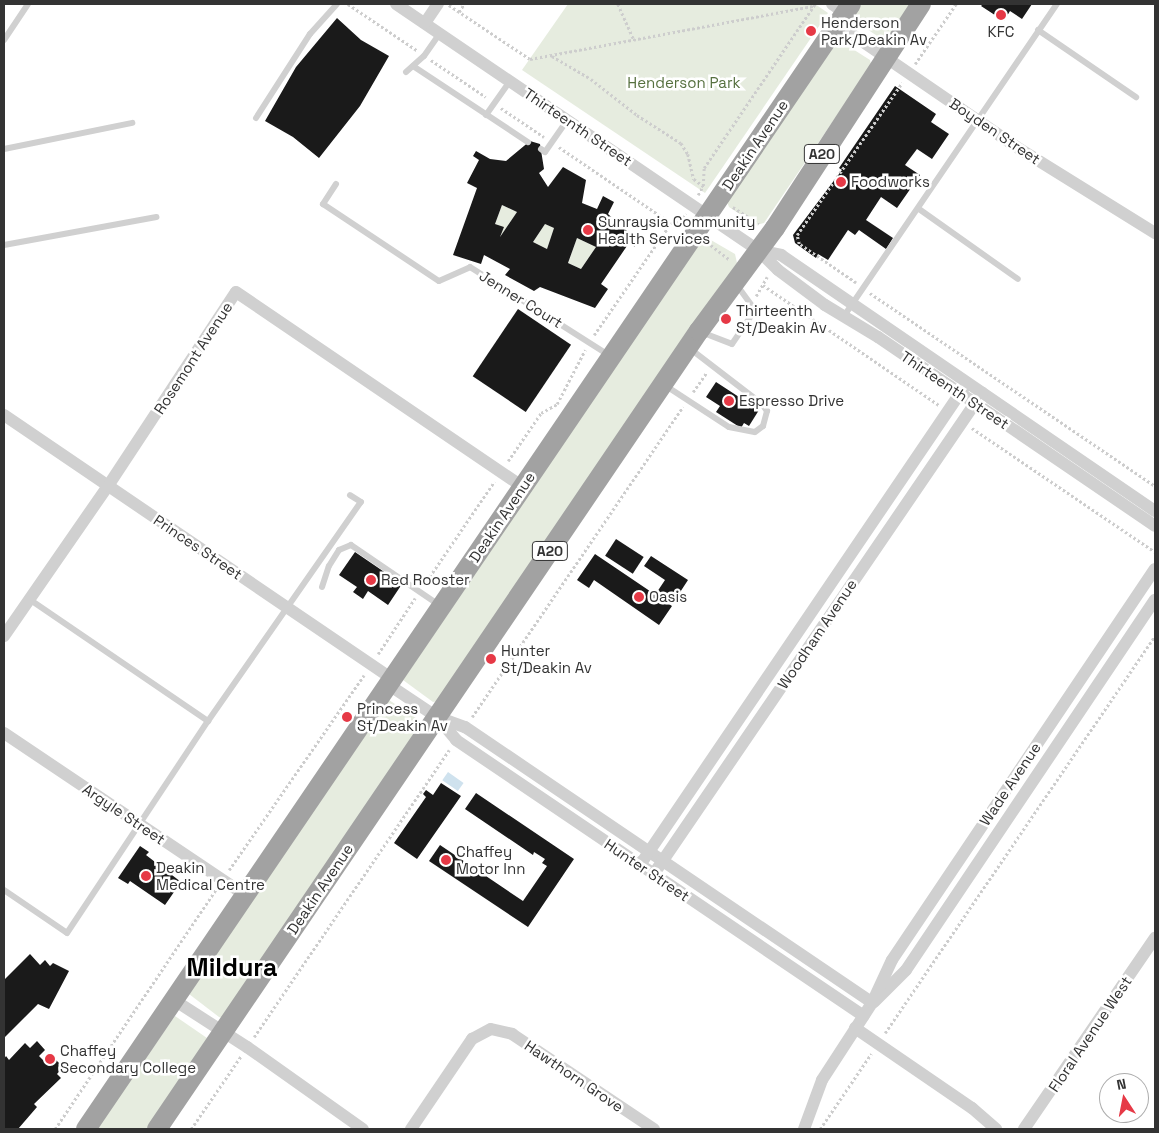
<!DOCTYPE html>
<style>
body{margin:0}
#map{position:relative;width:1159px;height:1133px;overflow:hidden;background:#fff;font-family:"Space Grotesk",sans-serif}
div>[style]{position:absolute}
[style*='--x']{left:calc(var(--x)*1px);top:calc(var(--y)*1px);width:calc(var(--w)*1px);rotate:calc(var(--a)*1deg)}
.green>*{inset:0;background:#e6ecdf}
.water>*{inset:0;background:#cfe2ee;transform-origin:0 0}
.building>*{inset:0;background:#1a1a1a;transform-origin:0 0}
.path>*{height:2.5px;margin-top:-1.25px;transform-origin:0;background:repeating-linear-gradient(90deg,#cdcdcd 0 2.5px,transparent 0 5px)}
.service>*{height:6px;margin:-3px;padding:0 3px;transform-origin:3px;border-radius:3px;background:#d0d0d0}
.minor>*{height:12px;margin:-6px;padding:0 6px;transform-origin:6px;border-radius:6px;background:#d0d0d0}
.trunk>*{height:20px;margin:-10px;padding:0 10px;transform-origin:10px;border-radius:10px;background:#a2a2a2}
.dots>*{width:14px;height:14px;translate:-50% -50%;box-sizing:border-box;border:2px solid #fff;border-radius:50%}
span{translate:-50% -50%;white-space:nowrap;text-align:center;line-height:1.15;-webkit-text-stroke:5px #fff;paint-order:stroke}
.shield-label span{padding:1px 4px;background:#fff;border:1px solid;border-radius:4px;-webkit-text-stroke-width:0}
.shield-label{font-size:14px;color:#333;font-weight:700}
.poi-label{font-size:15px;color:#333}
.left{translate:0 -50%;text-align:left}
.park-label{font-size:15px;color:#56703f}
.street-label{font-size:15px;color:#333}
.town-label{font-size:25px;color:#000;font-weight:700}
.frame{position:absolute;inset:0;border:5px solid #333;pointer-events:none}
.north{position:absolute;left:1099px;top:1073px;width:50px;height:50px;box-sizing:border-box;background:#fff;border:1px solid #adadad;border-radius:50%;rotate:349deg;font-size:14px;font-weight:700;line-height:20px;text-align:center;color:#333}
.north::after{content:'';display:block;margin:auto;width:18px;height:22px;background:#e63946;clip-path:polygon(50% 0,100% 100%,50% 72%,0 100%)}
</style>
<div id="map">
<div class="green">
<div style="clip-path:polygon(568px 4px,815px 4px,828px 13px,705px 193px,522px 70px)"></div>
<div style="clip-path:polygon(861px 4px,911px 4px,885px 41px,853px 20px)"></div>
<div style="clip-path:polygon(837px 39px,870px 60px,871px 65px,764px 223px,756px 225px,729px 207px,727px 202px)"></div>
<div style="clip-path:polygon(502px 205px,517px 212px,500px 237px,503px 227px,495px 224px)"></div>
<div style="clip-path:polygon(545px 224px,554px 228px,547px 249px,533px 242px)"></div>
<div style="clip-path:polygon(704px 236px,735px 254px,737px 263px,439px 701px,433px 702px,403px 680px)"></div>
<div style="clip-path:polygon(577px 238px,596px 247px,581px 269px,568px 263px)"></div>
<div style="clip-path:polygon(389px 700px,422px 722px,222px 1018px,219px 1017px,189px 994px)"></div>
<div style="clip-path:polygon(175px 1016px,207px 1038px,148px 1129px,96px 1129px)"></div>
</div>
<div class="water">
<div style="left:448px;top:772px;width:19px;height:10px;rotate:35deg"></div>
</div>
<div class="building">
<div style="clip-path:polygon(983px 4px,1032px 4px,1022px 19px,1010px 11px,1004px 21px,981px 6px)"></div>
<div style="clip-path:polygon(337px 18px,361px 40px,389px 56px,360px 106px,319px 158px,293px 137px,265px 121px,296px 67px)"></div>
<div style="clip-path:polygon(895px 86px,936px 114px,931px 122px,949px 134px,932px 159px,917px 149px,905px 165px,920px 175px,897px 208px,881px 197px,866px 220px,893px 238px,886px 249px,859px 230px,855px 235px,848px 230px,828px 260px,818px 254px,816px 258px,795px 243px,793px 235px,842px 170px,839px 168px)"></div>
<div style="clip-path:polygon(evenodd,530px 141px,540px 144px,544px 169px,539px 173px,548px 187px,563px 167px,586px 180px,582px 203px,597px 209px,603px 196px,614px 202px,608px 214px,635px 238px,635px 247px,629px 243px,601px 284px,608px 289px,595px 308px,540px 287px,534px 291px,505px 275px,510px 269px,484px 255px,481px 264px,453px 255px,477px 188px,467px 183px,479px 160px,473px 156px,476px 151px,490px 159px,506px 161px,530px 141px,502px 205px,517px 212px,500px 237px,504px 227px,495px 224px,502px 205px,530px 141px,545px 224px,554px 228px,547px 249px,533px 242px,545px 224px,530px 141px,577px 238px,596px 247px,581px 269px,568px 263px,577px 238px)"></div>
<div style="left:518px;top:309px;width:64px;height:81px;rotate:34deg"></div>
<div style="clip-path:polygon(716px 382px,759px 410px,749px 426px,744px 423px,741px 428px,716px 412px,720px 406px,706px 397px)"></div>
<div style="left:616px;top:539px;width:33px;height:20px;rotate:33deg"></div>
<div style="clip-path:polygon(355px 552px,402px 584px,388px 605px,368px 591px,363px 599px,353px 592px,357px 587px,339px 575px)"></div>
<div style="clip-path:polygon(595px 554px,672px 606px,659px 625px,594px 580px,589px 588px,577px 580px)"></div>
<div style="clip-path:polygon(651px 556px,688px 580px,673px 603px,657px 592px,665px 580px,644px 566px)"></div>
<div style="clip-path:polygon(441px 783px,461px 796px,417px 859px,394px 843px,426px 797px,423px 794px,426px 790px,433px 795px)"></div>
<div style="clip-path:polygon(476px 793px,574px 859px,528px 927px,429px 861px,440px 845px,523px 901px,547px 866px,542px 863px,545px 859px,534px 852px,533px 855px,465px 809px)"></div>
<div style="clip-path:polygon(140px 846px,149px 852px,146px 855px,181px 882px,165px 905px,130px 881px,128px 884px,118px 878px)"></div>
<div style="clip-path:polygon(30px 954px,40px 965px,45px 960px,50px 966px,53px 963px,69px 971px,49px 1009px,38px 1004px,4px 1038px,4px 980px)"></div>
<div style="clip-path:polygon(37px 1041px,45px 1050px,39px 1056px,49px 1066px,55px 1059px,63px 1067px,57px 1074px,61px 1078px,34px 1104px,37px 1107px,18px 1129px,4px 1129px,4px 1059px,6px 1056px,9px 1060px,25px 1043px,30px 1048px)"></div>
</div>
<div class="path">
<div style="--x:348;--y:4;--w:84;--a:33.9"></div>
<div style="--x:618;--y:4;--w:39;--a:66"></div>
<div style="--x:449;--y:5;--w:97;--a:33.7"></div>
<div style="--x:530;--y:59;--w:289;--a:-10.6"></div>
<div style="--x:459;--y:12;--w:9;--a:-58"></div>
<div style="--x:552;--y:56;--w:45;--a:30.5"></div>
<div style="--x:591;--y:79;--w:58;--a:38"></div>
<div style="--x:637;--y:115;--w:52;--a:32.5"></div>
<div style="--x:681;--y:143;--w:13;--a:58"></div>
<div style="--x:688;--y:154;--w:26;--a:77"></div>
<div style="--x:694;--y:179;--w:15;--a:37"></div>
<div style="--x:431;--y:60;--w:66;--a:33.9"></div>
<div style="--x:915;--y:64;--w:73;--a:-55.7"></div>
<div style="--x:501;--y:108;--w:52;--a:34"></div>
<div style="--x:559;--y:147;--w:135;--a:34.2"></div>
<div style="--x:698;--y:195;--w:10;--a:-61"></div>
<div style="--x:703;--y:186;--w:18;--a:-87"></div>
<div style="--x:704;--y:168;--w:198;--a:-55.9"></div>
<div style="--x:733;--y:207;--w:31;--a:33"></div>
<div style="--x:707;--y:242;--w:29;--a:38"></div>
<div style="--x:856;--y:283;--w:69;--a:-145.6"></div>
<div style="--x:799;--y:244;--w:9;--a:-103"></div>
<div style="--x:797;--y:235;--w:185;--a:-55.4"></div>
<div style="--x:763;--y:285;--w:213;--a:34.3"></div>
<div style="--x:870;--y:293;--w:344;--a:34.1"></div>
<div style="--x:756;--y:296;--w:22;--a:-60"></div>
<div style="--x:594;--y:335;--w:136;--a:-55.5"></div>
<div style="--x:671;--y:223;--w:9;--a:-6"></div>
<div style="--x:680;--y:222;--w:10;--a:-53"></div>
<div style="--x:693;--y:392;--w:24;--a:-55"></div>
<div style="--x:972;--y:428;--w:221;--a:34.1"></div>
<div style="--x:508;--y:461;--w:58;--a:-55.5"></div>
<div style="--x:541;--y:413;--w:18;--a:-29"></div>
<div style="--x:557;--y:404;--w:61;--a:-62.6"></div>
<div style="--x:424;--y:585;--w:125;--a:-55.8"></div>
<div style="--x:378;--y:654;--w:67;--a:-56.5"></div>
<div style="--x:472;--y:717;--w:375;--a:-55.8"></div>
<div style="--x:229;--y:870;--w:237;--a:-55.3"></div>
<div style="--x:885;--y:1033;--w:481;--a:-55.8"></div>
<div style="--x:254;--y:1037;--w:347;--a:-55.8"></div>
<div style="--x:55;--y:1129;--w:289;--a:-56.1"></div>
<div style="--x:191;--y:1129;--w:88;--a:-55.6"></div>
<div style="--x:820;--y:1129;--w:91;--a:-55.8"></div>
</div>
<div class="service">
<div style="--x:1038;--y:30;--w:119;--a:34.4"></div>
<div style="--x:4;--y:40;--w:43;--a:-56.3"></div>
<div style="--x:413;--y:66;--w:138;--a:33.5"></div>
<div style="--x:406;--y:72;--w:24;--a:-42"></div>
<div style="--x:424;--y:56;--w:28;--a:-55"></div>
<div style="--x:486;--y:115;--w:42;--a:-54.8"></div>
<div style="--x:256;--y:118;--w:100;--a:-57.3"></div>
<div style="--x:310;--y:34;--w:40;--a:-48"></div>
<div style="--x:4;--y:149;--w:131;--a:-11.5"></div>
<div style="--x:541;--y:149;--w:5;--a:37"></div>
<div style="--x:545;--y:152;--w:39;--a:-55"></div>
<div style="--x:336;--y:184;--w:24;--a:123"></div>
<div style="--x:323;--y:204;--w:139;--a:33.6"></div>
<div style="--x:439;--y:281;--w:34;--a:-24"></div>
<div style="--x:470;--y:267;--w:166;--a:32.4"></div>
<div style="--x:919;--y:209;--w:121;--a:35.3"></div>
<div style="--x:4;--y:245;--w:155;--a:-10.4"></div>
<div style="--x:844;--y:316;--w:378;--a:-55.7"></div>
<div style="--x:701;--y:332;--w:33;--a:21"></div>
<div style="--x:732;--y:344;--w:41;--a:-55.9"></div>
<div style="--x:755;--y:310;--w:31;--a:-126"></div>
<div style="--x:666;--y:386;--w:75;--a:33.1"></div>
<div style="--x:729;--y:427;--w:26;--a:11"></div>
<div style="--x:755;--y:432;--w:10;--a:-37"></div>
<div style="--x:763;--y:426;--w:16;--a:-75"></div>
<div style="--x:767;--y:411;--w:9;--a:-126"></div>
<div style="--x:762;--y:404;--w:92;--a:-142.5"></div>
<div style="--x:322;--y:587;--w:22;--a:-72"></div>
<div style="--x:329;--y:566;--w:19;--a:-58"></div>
<div style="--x:339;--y:550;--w:13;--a:-23"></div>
<div style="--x:351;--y:545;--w:107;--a:34.3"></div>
<div style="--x:29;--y:599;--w:217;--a:34.3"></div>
<div style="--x:4;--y:890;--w:76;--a:34.3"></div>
<div style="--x:67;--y:933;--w:255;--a:-56.4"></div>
<div style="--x:208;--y:721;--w:267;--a:-55.1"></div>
<div style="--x:361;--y:502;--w:13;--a:-148"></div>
</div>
<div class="minor">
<div style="--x:396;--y:4;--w:438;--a:34.2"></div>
<div style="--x:758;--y:250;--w:28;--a:45"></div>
<div style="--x:778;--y:270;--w:59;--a:36.7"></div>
<div style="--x:825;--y:305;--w:62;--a:31.1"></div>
<div style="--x:878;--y:337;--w:335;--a:34.3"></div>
<div style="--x:832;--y:4;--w:16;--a:35"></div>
<div style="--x:425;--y:23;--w:23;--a:-56"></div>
<div style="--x:837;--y:24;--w:216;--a:34.4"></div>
<div style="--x:1015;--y:146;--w:165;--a:31.9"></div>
<div style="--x:758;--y:250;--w:24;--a:12"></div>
<div style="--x:781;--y:255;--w:453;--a:34.4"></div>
<div style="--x:4;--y:415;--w:469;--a:34.2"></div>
<div style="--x:4;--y:636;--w:183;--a:-55.3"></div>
<div style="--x:108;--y:486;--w:232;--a:-56.6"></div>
<div style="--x:236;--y:292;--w:347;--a:34.2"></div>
<div style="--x:389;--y:685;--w:58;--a:33.7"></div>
<div style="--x:437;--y:717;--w:30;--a:20"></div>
<div style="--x:465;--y:727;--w:492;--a:34.1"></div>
<div style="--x:437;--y:717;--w:30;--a:50"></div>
<div style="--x:456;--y:740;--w:492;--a:34.1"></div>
<div style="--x:4;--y:733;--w:290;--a:33.9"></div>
<div style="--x:640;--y:865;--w:582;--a:-55.85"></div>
<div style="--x:653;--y:875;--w:584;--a:-55.68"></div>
<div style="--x:174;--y:1000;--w:87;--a:32.8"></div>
<div style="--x:247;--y:1047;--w:142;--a:35.3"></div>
<div style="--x:874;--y:1002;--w:45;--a:-45"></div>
<div style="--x:906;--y:970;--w:446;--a:-56.1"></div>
<div style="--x:855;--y:1028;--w:142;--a:34.4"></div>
<div style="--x:972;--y:1108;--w:32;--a:41"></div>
<div style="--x:411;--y:1129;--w:109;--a:-55.9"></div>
<div style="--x:472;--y:1039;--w:21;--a:-28"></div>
<div style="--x:491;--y:1029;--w:22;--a:13"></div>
<div style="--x:512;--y:1034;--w:171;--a:33.8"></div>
<div style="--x:804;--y:1129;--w:52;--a:-69.8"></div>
<div style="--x:822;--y:1080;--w:92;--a:-57"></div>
<div style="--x:872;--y:1003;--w:47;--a:-65.1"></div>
<div style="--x:892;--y:960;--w:471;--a:-56.1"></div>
<div style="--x:1024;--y:1129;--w:232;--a:-55.6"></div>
</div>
<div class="trunk">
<div style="--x:86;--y:1129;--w:1360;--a:-55.78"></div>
<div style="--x:157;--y:1129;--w:965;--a:-55.82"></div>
<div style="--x:699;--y:331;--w:128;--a:-53.6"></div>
<div style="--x:775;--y:228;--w:267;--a:-56.9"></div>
</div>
<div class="dots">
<div style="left:1001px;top:15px;background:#e63946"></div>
<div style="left:811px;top:31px;background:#e63946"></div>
<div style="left:841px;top:182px;background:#e63946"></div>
<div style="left:588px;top:230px;background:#e63946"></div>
<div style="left:726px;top:319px;background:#e63946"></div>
<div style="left:729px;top:401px;background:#e63946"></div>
<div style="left:371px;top:580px;background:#e63946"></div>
<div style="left:639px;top:597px;background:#e63946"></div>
<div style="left:491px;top:659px;background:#e63946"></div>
<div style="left:347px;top:717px;background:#e63946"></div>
<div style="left:446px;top:860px;background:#e63946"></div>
<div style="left:146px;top:876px;background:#e63946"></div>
<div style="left:50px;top:1059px;background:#e63946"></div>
</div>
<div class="shield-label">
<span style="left:822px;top:154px">A20</span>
<span style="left:550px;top:551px">A20</span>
</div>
<div class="poi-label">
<span class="left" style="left:821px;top:31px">Henderson<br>Park/Deakin Av</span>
<span style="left:1001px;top:32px">KFC</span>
<span class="left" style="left:851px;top:182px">Foodworks</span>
<span class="left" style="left:598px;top:230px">Sunraysia Community<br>Health Services</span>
<span class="left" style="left:736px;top:319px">Thirteenth<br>St/Deakin Av</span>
<span class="left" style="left:739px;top:401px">Espresso Drive</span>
<span class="left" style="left:381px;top:580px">Red Rooster</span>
<span class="left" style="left:649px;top:597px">Oasis</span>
<span class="left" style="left:501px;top:659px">Hunter<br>St/Deakin Av</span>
<span class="left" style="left:357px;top:717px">Princess<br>St/Deakin Av</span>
<span class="left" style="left:456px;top:860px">Chaffey<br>Motor Inn</span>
<span class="left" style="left:156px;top:876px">Deakin<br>Medical Centre</span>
<span class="left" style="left:60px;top:1059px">Chaffey<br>Secondary College</span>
</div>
<div class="park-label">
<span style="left:684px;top:83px">Henderson Park</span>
</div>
<div class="street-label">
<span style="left:578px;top:127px;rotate:34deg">Thirteenth Street</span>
<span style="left:995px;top:131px;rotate:34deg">Boyden Street</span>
<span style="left:755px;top:145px;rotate:-56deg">Deakin Avenue</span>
<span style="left:521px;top:299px;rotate:32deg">Jenner Court</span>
<span style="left:193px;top:358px;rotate:-57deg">Rosemont Avenue</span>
<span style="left:955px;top:390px;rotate:34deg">Thirteenth Street</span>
<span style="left:502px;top:517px;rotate:-56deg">Deakin Avenue</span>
<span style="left:198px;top:547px;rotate:34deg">Princes Street</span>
<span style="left:817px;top:634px;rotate:-56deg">Woodham Avenue</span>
<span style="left:1010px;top:784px;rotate:-56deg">Wade Avenue</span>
<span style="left:124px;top:814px;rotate:34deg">Argyle Street</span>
<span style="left:647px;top:870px;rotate:34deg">Hunter Street</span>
<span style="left:320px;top:889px;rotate:-56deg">Deakin Avenue</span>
<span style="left:1090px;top:1034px;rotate:-56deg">Floral Avenue West</span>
<span style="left:574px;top:1076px;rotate:34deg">Hawthorn Grove</span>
</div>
<div class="town-label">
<span style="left:232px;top:967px">Mildura</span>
</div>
<div class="frame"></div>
<div class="north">N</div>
</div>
